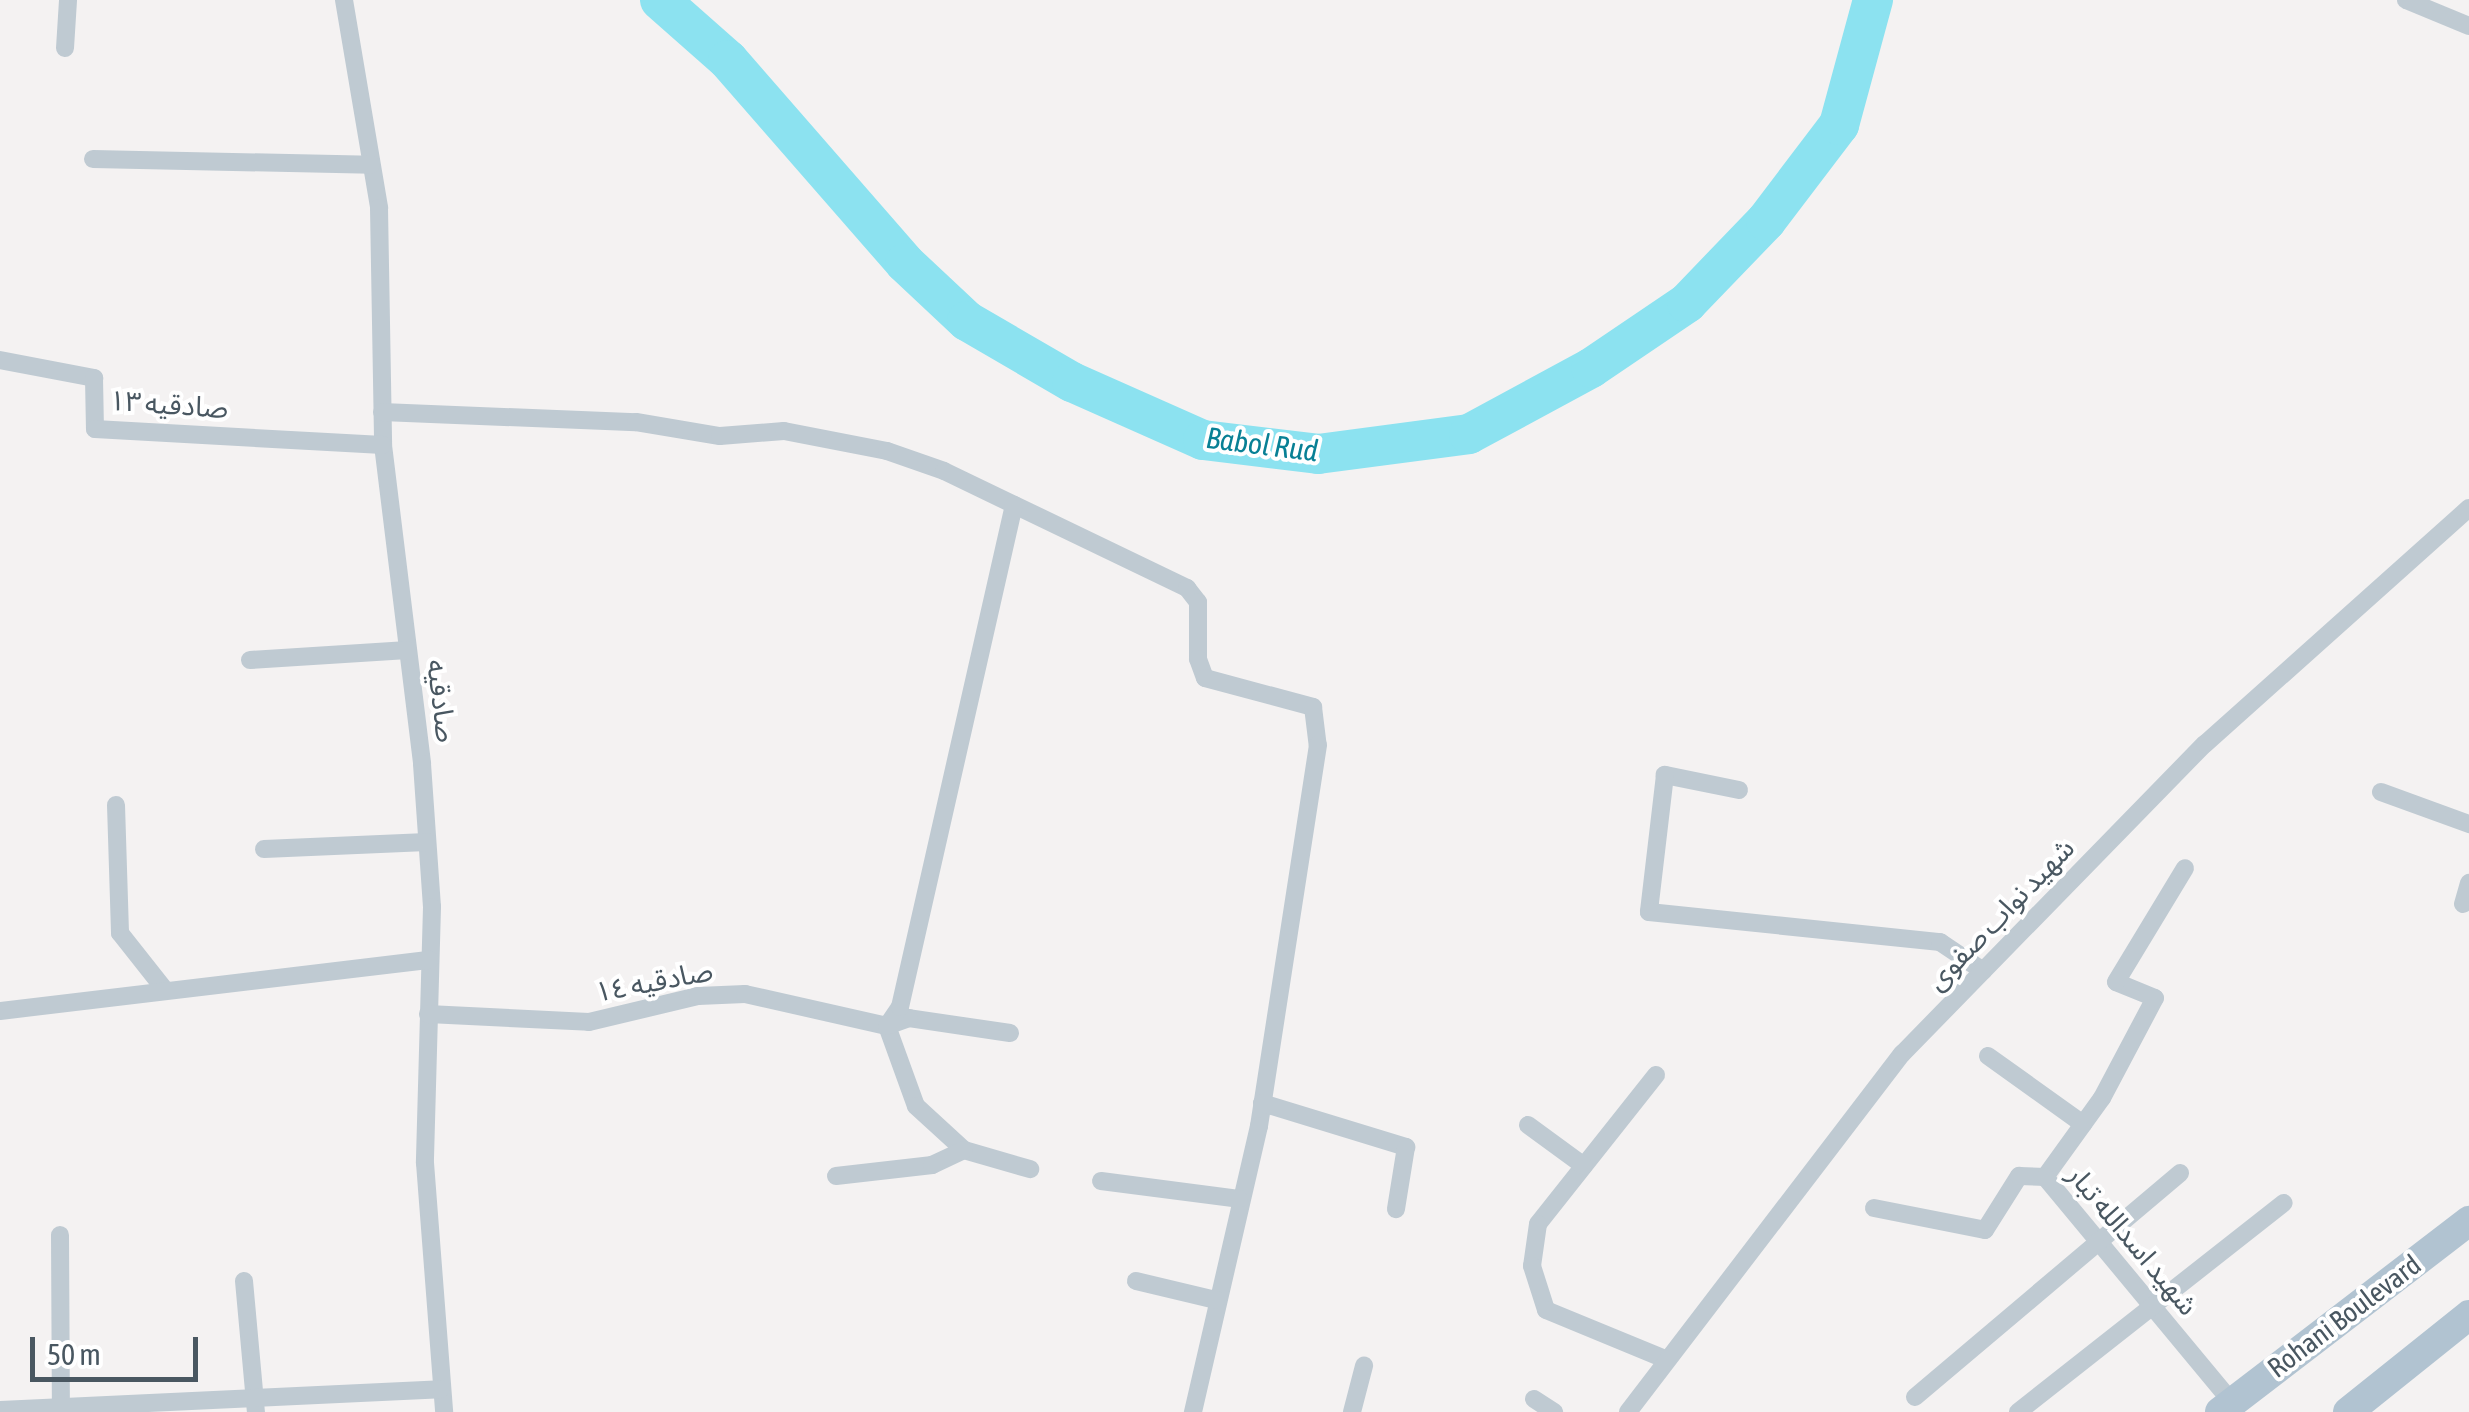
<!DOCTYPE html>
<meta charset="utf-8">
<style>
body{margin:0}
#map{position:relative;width:2469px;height:1412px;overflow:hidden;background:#f4f2f2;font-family:"Asap Condensed","Noto Sans Arabic",sans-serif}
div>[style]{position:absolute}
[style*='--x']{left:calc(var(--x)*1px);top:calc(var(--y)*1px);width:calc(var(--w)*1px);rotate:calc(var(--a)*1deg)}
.river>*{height:40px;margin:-20px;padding:0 20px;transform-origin:20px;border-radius:20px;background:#8ce2f0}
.minor>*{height:18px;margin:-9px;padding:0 9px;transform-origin:9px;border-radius:9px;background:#bfcad2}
.primary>*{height:30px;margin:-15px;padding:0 15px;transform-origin:15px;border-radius:15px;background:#b1c3d1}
span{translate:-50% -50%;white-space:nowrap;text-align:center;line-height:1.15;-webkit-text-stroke:8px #fff;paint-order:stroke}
.street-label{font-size:28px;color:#495761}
.water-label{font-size:30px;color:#088095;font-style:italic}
.scale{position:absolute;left:30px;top:1337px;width:168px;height:45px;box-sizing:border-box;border:5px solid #495761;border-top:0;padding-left:12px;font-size:30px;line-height:35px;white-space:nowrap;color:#495761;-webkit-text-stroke:8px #fff;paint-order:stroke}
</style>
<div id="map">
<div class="river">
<div style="--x:660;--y:0;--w:91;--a:41.4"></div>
<div style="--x:728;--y:60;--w:269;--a:48.9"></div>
<div style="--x:905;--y:263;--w:85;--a:43.1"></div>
<div style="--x:967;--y:321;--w:121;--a:30.2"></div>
<div style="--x:1072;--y:382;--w:143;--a:23.9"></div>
<div style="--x:1203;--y:440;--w:116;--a:6.9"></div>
<div style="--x:1318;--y:454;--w:152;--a:-7.5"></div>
<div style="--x:1469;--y:434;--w:139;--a:-28.4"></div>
<div style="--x:1591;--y:368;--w:116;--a:-34.1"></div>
<div style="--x:1687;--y:303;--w:114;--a:-46.1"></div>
<div style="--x:1766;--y:221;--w:121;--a:-52.8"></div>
<div style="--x:1839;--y:125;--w:130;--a:-74.8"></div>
</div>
<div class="minor">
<div style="--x:344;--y:0;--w:211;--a:80.4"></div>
<div style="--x:379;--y:208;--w:237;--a:89"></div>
<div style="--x:383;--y:445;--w:321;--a:83"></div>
<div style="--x:422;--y:764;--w:143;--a:86"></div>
<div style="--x:432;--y:907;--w:256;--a:91.6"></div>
<div style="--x:425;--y:1163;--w:250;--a:85.6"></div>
<div style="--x:2406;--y:0;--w:68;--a:22.4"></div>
<div style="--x:65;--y:48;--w:48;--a:-86.4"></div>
<div style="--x:93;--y:159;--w:278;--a:1.2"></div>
<div style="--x:0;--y:360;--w:96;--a:10.8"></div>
<div style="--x:94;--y:378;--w:51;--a:88.9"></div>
<div style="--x:95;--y:429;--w:288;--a:3.2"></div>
<div style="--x:382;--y:412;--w:254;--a:2.3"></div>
<div style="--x:636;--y:422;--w:85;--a:9.5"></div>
<div style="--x:720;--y:436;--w:64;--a:-4.5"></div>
<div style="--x:784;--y:431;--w:105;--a:11"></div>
<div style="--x:887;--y:451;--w:60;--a:19.3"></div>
<div style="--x:944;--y:471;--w:270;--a:25.7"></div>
<div style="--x:1187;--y:588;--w:18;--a:52"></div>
<div style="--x:1198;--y:602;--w:57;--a:90"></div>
<div style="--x:1198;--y:659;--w:20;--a:70"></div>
<div style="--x:1205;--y:678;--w:112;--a:15"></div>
<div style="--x:1313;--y:707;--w:38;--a:83"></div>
<div style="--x:1318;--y:745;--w:386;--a:98.8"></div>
<div style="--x:1259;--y:1126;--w:294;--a:103"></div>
<div style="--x:250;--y:660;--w:158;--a:-3.6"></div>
<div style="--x:1739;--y:790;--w:76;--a:-168.5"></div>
<div style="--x:1665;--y:775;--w:138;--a:96.7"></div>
<div style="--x:1649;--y:912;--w:293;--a:5.9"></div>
<div style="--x:1940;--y:942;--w:52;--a:34"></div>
<div style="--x:2381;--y:792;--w:94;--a:20"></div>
<div style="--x:116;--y:805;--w:128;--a:88.2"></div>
<div style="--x:120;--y:933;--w:73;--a:51.7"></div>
<div style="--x:264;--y:849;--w:163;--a:-2.5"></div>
<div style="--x:2463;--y:904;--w:22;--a:-74"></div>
<div style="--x:0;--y:1011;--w:433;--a:-6.8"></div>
<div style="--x:428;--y:1014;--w:161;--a:2.8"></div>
<div style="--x:589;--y:1022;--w:112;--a:-13.4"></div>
<div style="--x:698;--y:996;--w:47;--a:-2.4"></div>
<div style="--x:745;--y:994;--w:146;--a:12.7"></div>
<div style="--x:887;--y:1026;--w:85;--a:70.1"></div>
<div style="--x:916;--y:1106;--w:65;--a:42.5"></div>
<div style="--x:964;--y:1150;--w:69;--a:16.1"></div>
<div style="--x:1010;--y:1033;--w:102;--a:-171.6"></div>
<div style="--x:909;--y:1018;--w:23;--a:160"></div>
<div style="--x:887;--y:1026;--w:23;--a:-56"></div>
<div style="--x:900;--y:1007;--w:515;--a:-77.21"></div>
<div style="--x:1988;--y:1056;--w:117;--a:35.6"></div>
<div style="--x:1656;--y:1075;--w:190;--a:128.4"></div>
<div style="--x:1538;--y:1224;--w:42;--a:98.1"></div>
<div style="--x:1532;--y:1266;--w:46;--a:72.3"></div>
<div style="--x:1546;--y:1310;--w:129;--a:22.4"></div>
<div style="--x:1262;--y:1103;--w:151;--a:17"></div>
<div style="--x:1406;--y:1147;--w:63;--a:99.2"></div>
<div style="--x:1528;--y:1125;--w:69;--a:36.2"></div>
<div style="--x:836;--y:1176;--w:97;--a:-6.5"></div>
<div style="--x:932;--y:1165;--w:35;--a:-25"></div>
<div style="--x:2045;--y:1177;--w:97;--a:-54.2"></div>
<div style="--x:2102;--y:1098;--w:113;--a:-62.1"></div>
<div style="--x:2155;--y:998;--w:42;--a:-157.7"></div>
<div style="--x:2116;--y:982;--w:133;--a:-58.8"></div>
<div style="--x:1101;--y:1181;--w:139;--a:7.4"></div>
<div style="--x:1874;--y:1208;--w:113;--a:11.2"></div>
<div style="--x:1985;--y:1230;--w:64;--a:-57.8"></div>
<div style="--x:2019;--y:1176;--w:26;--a:2"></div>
<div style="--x:2045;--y:1177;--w:293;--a:50.3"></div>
<div style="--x:60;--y:1235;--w:172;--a:89.7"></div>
<div style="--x:244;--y:1281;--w:132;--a:84.8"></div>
<div style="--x:1136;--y:1281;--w:82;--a:13.4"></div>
<div style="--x:1915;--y:1397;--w:347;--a:-40.2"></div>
<div style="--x:1534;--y:1399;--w:24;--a:33"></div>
<div style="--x:0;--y:1410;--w:441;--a:-2.7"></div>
<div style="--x:1352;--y:1412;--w:48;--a:-75.4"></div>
<div style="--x:1628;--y:1412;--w:451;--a:-52.6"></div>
<div style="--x:1902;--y:1054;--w:433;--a:-45.7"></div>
<div style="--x:2205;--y:744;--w:354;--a:-41.8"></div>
<div style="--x:2018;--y:1412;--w:338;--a:-38.2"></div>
</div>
<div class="primary">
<div style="--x:2220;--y:1412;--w:314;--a:-37.5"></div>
<div style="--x:2348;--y:1412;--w:155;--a:-38.7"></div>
</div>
<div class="street-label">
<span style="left:169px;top:404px;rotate:4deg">صادقیه ۱۳</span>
<span style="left:442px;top:701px;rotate:83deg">صادقیه</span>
<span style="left:2000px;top:914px;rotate:-46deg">شهید نواب صفوی</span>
<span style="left:654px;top:981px;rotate:-11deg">صادقيه ١٤</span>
<span style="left:2133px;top:1240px;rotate:50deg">شهید اسدالله تبار</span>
<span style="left:2344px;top:1316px;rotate:-37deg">Rohani Boulevard</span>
</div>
<div class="water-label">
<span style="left:1262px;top:444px;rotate:7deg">Babol Rud</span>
</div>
<div class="scale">50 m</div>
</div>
